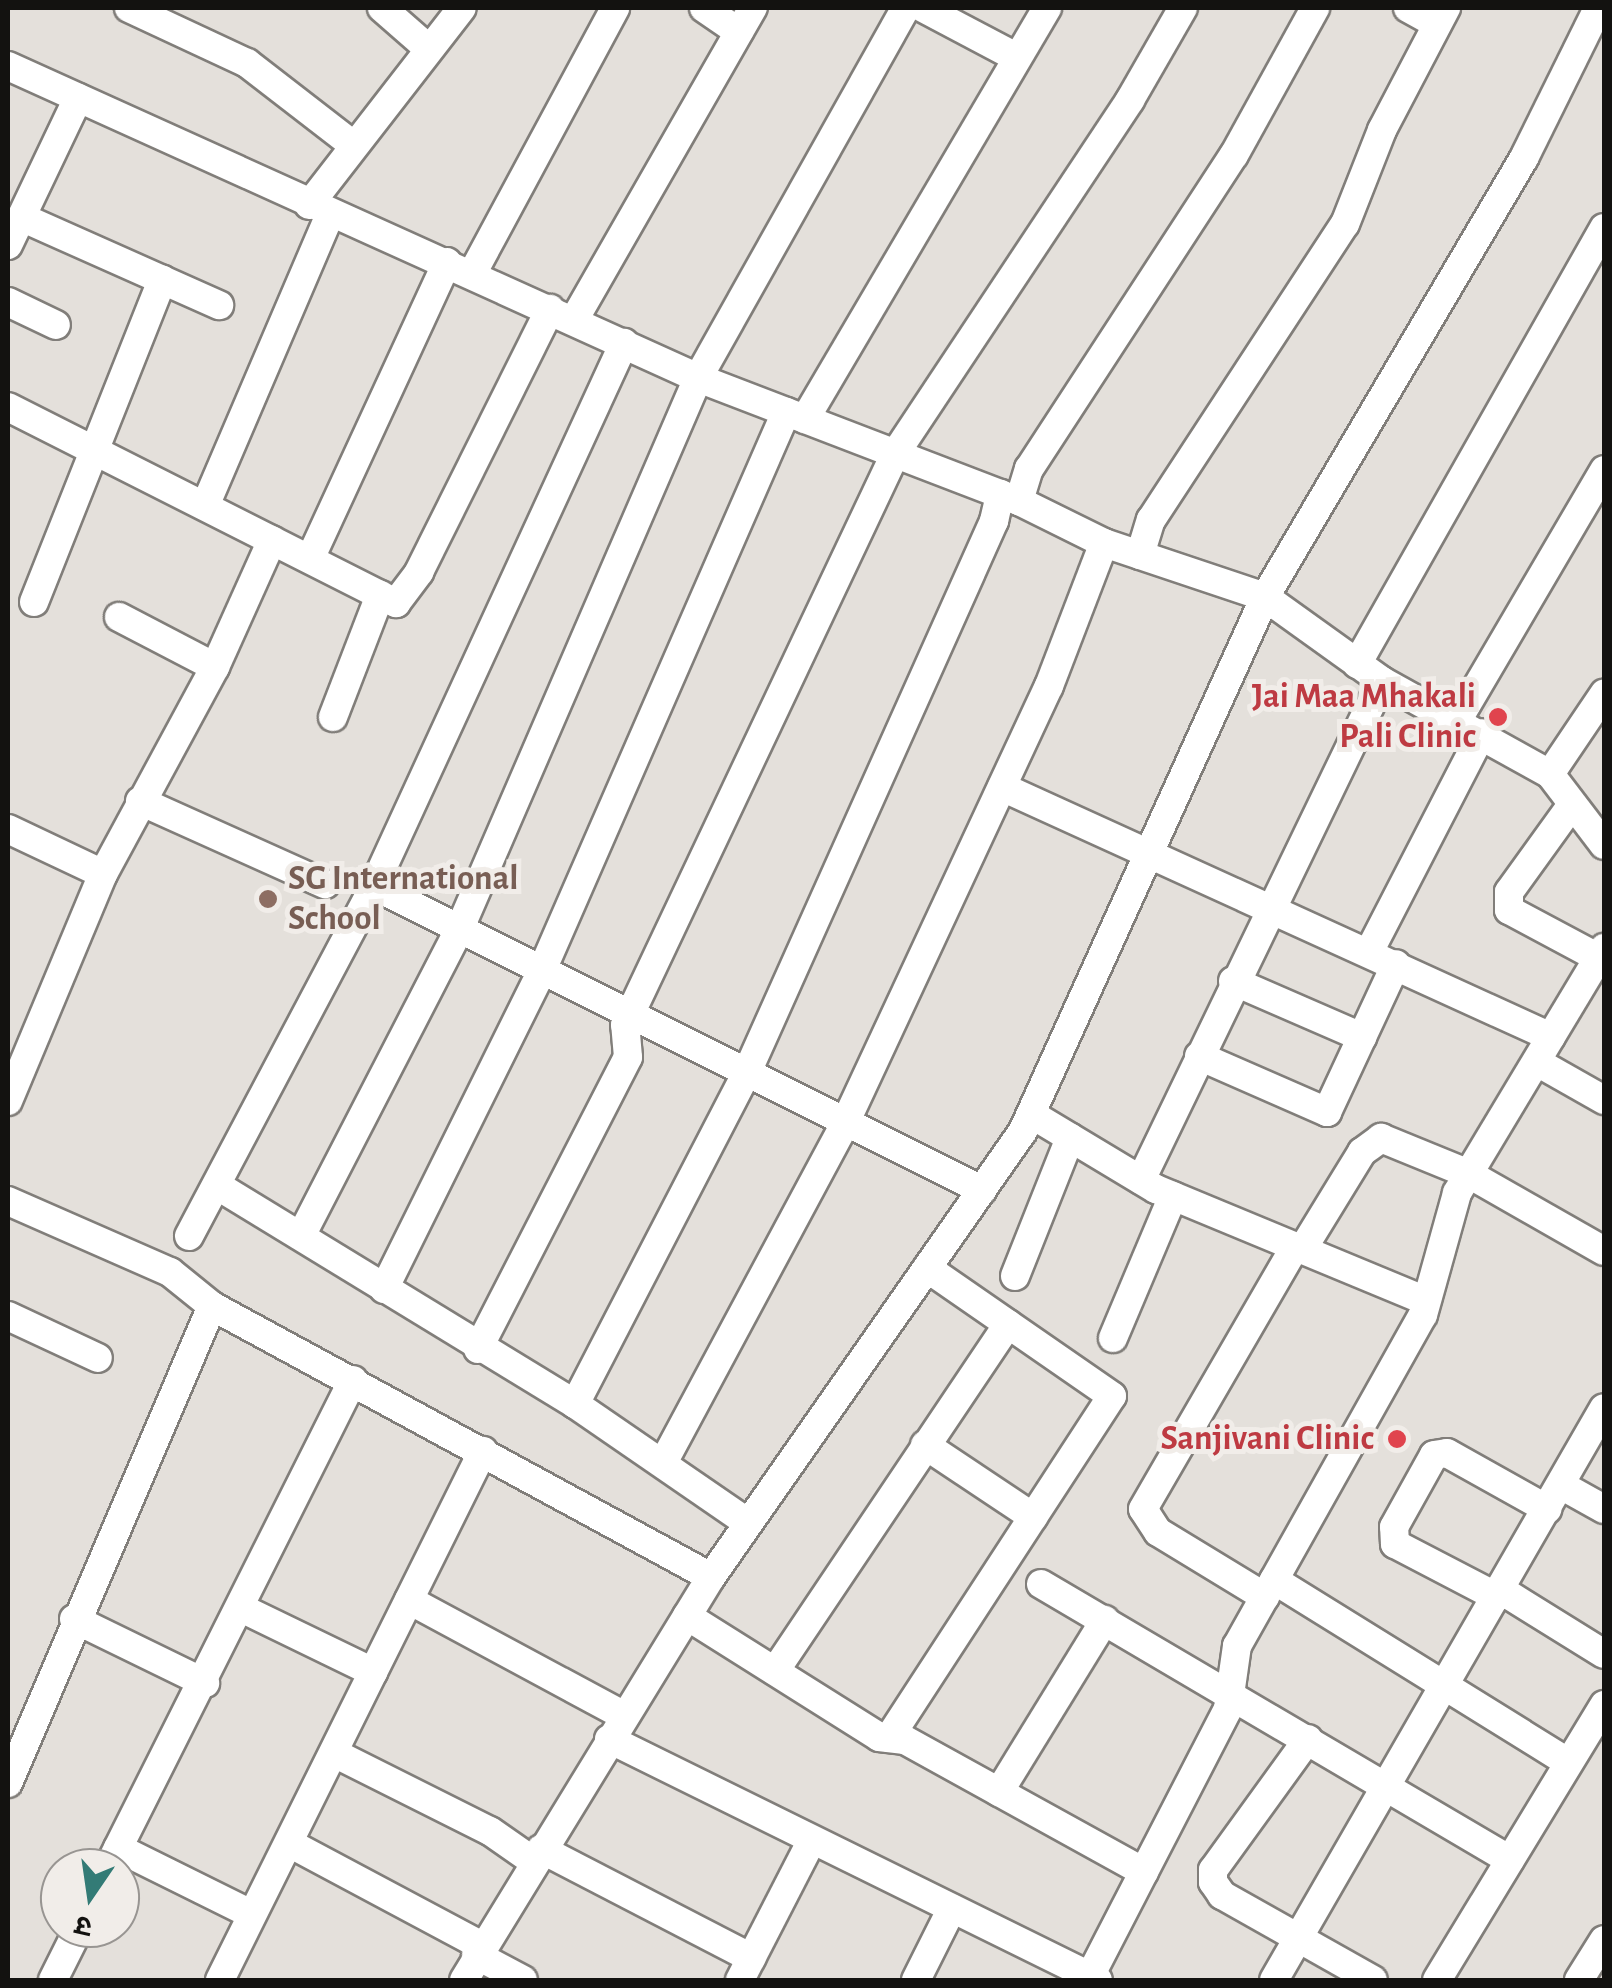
<!DOCTYPE html>
<meta charset="utf-8">
<style>
body{margin:0}
#map{position:relative;width:1612px;height:1988px;overflow:hidden;background:#e4e0db;font-family:"Alegreya Sans","Noto Sans Devanagari",sans-serif}
div>[style]{position:absolute}
[style*='--x']{left:calc(var(--x)*1px);top:calc(var(--y)*1px);width:calc(var(--w)*1px);rotate:calc(var(--a)*1deg)}
.roads{filter:drop-shadow(2px 0 #817e7a) drop-shadow(-2px 0 #817e7a) drop-shadow(0 2px #817e7a) drop-shadow(0 -2px #817e7a)}
.minor>*{height:28px;margin:-14px;padding:0 14px;transform-origin:14px;border-radius:14px;background:#fff}
.dots>*{width:28px;height:28px;translate:-50% -50%;box-sizing:border-box;border:5px solid #f1ede9;border-radius:50%}
span{translate:-50% -50%;white-space:nowrap;text-align:center;line-height:1.15;-webkit-text-stroke:10px #f1ede9;paint-order:stroke}
.health-label{font-size:35px;color:#be3a42;font-weight:700}
.right{translate:-100% -50%;text-align:right}
.education-label{font-size:35px;color:#785e54;font-weight:700}
.left{translate:0 -50%;text-align:left}
.frame{position:absolute;inset:0;border:10px solid #131210;pointer-events:none}
.north{position:absolute;left:40px;top:1848px;width:100px;height:100px;box-sizing:border-box;background:#f1ede9;border:2px solid #989592;border-radius:50%;rotate:193deg;font-size:28px;font-weight:700;line-height:40px;text-align:center;color:#131210}
.north::after{content:'';display:block;margin:auto;width:35px;height:45px;background:#337b76;clip-path:polygon(50% 0,100% 100%,50% 72%,0 100%)}
</style>
<div id="map">
<div class="roads">
<div class="minor">
<div style="--x:129;--y:8;--w:130;--a:25"></div>
<div style="--x:247;--y:63;--w:134;--a:37.7"></div>
<div style="--x:382;--y:8;--w:62;--a:41.1"></div>
<div style="--x:704;--y:8;--w:42;--a:34.4"></div>
<div style="--x:923;--y:8;--w:105;--a:27.8"></div>
<div style="--x:1408;--y:8;--w:33;--a:29"></div>
<div style="--x:8;--y:66;--w:757;--a:24.33"></div>
<div style="--x:698;--y:378;--w:344;--a:21"></div>
<div style="--x:1019;--y:501;--w:95;--a:26.3"></div>
<div style="--x:1104;--y:543;--w:170;--a:18.5"></div>
<div style="--x:1265;--y:597;--w:144;--a:35.7"></div>
<div style="--x:1382;--y:681;--w:192;--a:29"></div>
<div style="--x:1550;--y:774;--w:89;--a:52.7"></div>
<div style="--x:309;--y:205;--w:249;--a:-52.2"></div>
<div style="--x:21;--y:217;--w:217;--a:24"></div>
<div style="--x:8;--y:245;--w:163;--a:-64.5"></div>
<div style="--x:472;--y:274;--w:302;--a:-61.7"></div>
<div style="--x:8;--y:302;--w:53;--a:25.6"></div>
<div style="--x:574;--y:320;--w:360;--a:-60.2"></div>
<div style="--x:8;--y:407;--w:435;--a:26.8"></div>
<div style="--x:396;--y:603;--w:39;--a:-53"></div>
<div style="--x:419;--y:572;--w:294;--a:-63.5"></div>
<div style="--x:805;--y:419;--w:477;--a:-59.5"></div>
<div style="--x:1019;--y:501;--w:34;--a:-73"></div>
<div style="--x:1029;--y:469;--w:375;--a:-56.9"></div>
<div style="--x:1234;--y:155;--w:168;--a:-61.1"></div>
<div style="--x:205;--y:506;--w:318;--a:-66.8"></div>
<div style="--x:1140;--y:555;--w:37;--a:-73"></div>
<div style="--x:1151;--y:520;--w:354;--a:-56.8"></div>
<div style="--x:1345;--y:224;--w:101;--a:-68.5"></div>
<div style="--x:1382;--y:130;--w:138;--a:-62.3"></div>
<div style="--x:310;--y:559;--w:327;--a:-65.2"></div>
<div style="--x:34;--y:602;--w:347;--a:-68.3"></div>
<div style="--x:119;--y:617;--w:108;--a:27.5"></div>
<div style="--x:1357;--y:664;--w:501;--a:-60.47"></div>
<div style="--x:333;--y:717;--w:131;--a:-68.9"></div>
<div style="--x:1457;--y:721;--w:291;--a:-59.6"></div>
<div style="--x:1550;--y:774;--w:97;--a:-56"></div>
<div style="--x:1002;--y:787;--w:603;--a:24.48"></div>
<div style="--x:140;--y:801;--w:203;--a:24.2"></div>
<div style="--x:1571;--y:806;--w:106;--a:125.8"></div>
<div style="--x:1509;--y:892;--w:18;--a:90"></div>
<div style="--x:1509;--y:910;--w:102;--a:28.1"></div>
<div style="--x:8;--y:829;--w:105;--a:25.3"></div>
<div style="--x:374;--y:886;--w:680;--a:26.57"></div>
<div style="--x:1369;--y:952;--w:246;--a:-62.7"></div>
<div style="--x:1233;--y:981;--w:141;--a:23.5"></div>
<div style="--x:1199;--y:1056;--w:140;--a:23.6"></div>
<div style="--x:1327;--y:1112;--w:163;--a:-65"></div>
<div style="--x:1537;--y:1062;--w:77;--a:29.6"></div>
<div style="--x:8;--y:1101;--w:246;--a:-67.3"></div>
<div style="--x:103;--y:874;--w:235;--a:-61.6"></div>
<div style="--x:215;--y:667;--w:139;--a:-65.8"></div>
<div style="--x:1031;--y:1114;--w:146;--a:31"></div>
<div style="--x:1156;--y:1189;--w:292;--a:22.5"></div>
<div style="--x:1141;--y:1180;--w:554;--a:-64.22"></div>
<div style="--x:218;--y:1186;--w:418;--a:31.4"></div>
<div style="--x:575;--y:1404;--w:210;--a:34.5"></div>
<div style="--x:8;--y:1201;--w:177;--a:23.7"></div>
<div style="--x:170;--y:1272;--w:54;--a:39"></div>
<div style="--x:212;--y:1306;--w:568;--a:28.51"></div>
<div style="--x:189;--y:1236;--w:396;--a:-62.1"></div>
<div style="--x:374;--y:886;--w:598;--a:-65.28"></div>
<div style="--x:301;--y:1236;--w:347;--a:-62.7"></div>
<div style="--x:460;--y:928;--w:599;--a:-66.6"></div>
<div style="--x:698;--y:378;--w:424;--a:-60.7"></div>
<div style="--x:1302;--y:1250;--w:115;--a:-58.5"></div>
<div style="--x:1362;--y:1152;--w:24;--a:-36"></div>
<div style="--x:1381;--y:1138;--w:95;--a:22.2"></div>
<div style="--x:1469;--y:1174;--w:155;--a:29.7"></div>
<div style="--x:1015;--y:1276;--w:149;--a:-68.3"></div>
<div style="--x:384;--y:1289;--w:358;--a:-63.6"></div>
<div style="--x:543;--y:968;--w:607;--a:-66.39"></div>
<div style="--x:8;--y:1316;--w:99;--a:25"></div>
<div style="--x:1113;--y:1338;--w:154;--a:-67.1"></div>
<div style="--x:478;--y:1349;--w:328;--a:-62.8"></div>
<div style="--x:628;--y:1057;--w:32;--a:-95"></div>
<div style="--x:625;--y:1025;--w:632;--a:-64.69"></div>
<div style="--x:895;--y:454;--w:425;--a:-56.4"></div>
<div style="--x:1130;--y:100;--w:106;--a:-60.1"></div>
<div style="--x:575;--y:1404;--w:376;--a:-62.6"></div>
<div style="--x:748;--y:1070;--w:602;--a:-65.86"></div>
<div style="--x:994;--y:521;--w:28;--a:-77"></div>
<div style="--x:925;--y:1445;--w:130;--a:33.7"></div>
<div style="--x:663;--y:1463;--w:388;--a:-61.8"></div>
<div style="--x:846;--y:1121;--w:480;--a:-65"></div>
<div style="--x:1049;--y:686;--w:153;--a:-69"></div>
<div style="--x:1561;--y:1485;--w:49;--a:29.2"></div>
<div style="--x:1274;--y:1580;--w:346;--a:31.8"></div>
<div style="--x:1041;--y:1584;--w:544;--a:30.48"></div>
<div style="--x:1501;--y:1590;--w:121;--a:31.9"></div>
<div style="--x:1265;--y:1597;--w:125;--a:-148.7"></div>
<div style="--x:1158;--y:1532;--w:27;--a:-123"></div>
<div style="--x:1143;--y:1509;--w:303;--a:-59.9"></div>
<div style="--x:1497;--y:1597;--w:115;--a:-152.5"></div>
<div style="--x:1395;--y:1544;--w:17;--a:-93"></div>
<div style="--x:1394;--y:1527;--w:82;--a:-60.9"></div>
<div style="--x:1434;--y:1455;--w:13;--a:-9"></div>
<div style="--x:1447;--y:1453;--w:115;--a:29.2"></div>
<div style="--x:409;--y:1600;--w:244;--a:28.3"></div>
<div style="--x:241;--y:1608;--w:147;--a:25.9"></div>
<div style="--x:687;--y:1616;--w:227;--a:32.2"></div>
<div style="--x:879;--y:1737;--w:26;--a:7"></div>
<div style="--x:905;--y:1740;--w:273;--a:28.9"></div>
<div style="--x:74;--y:1619;--w:146;--a:26"></div>
<div style="--x:775;--y:1671;--w:418;--a:-56.1"></div>
<div style="--x:889;--y:1738;--w:408;--a:-56.9"></div>
<div style="--x:1112;--y:1396;--w:225;--a:-145.3"></div>
<div style="--x:609;--y:1739;--w:545;--a:26.24"></div>
<div style="--x:1308;--y:1739;--w:162;--a:125.9"></div>
<div style="--x:1213;--y:1870;--w:12;--a:90"></div>
<div style="--x:1213;--y:1882;--w:16;--a:55"></div>
<div style="--x:1222;--y:1895;--w:173;--a:29.4"></div>
<div style="--x:334;--y:1753;--w:174;--a:26.6"></div>
<div style="--x:490;--y:1831;--w:52;--a:34.9"></div>
<div style="--x:8;--y:1783;--w:519;--a:-66.84"></div>
<div style="--x:999;--y:1792;--w:202;--a:-58.4"></div>
<div style="--x:289;--y:1843;--w:217;--a:28.1"></div>
<div style="--x:118;--y:1848;--w:148;--a:26.4"></div>
<div style="--x:541;--y:1849;--w:237;--a:27.4"></div>
<div style="--x:108;--y:1868;--w:546;--a:-63.34"></div>
<div style="--x:476;--y:1955;--w:53;--a:28"></div>
<div style="--x:53;--y:1980;--w:58;--a:-63.4"></div>
<div style="--x:220;--y:1980;--w:591;--a:-63.57"></div>
<div style="--x:464;--y:1980;--w:473;--a:-58.5"></div>
<div style="--x:711;--y:1577;--w:544;--a:-55.03"></div>
<div style="--x:1023;--y:1131;--w:586;--a:-65.62"></div>
<div style="--x:1265;--y:597;--w:510;--a:-59.46"></div>
<div style="--x:1524;--y:158;--w:167;--a:-63.7"></div>
<div style="--x:740;--y:1980;--w:157;--a:-62.8"></div>
<div style="--x:916;--y:1980;--w:80;--a:-63.4"></div>
<div style="--x:1088;--y:1980;--w:305;--a:-62.7"></div>
<div style="--x:1228;--y:1709;--w:64;--a:-81.9"></div>
<div style="--x:1237;--y:1646;--w:380;--a:-60.7"></div>
<div style="--x:1423;--y:1315;--w:127;--a:-74.4"></div>
<div style="--x:1457;--y:1193;--w:286;--a:-59"></div>
<div style="--x:1274;--y:1980;--w:660;--a:-60.02"></div>
<div style="--x:1437;--y:1980;--w:322;--a:-58.7"></div>
<div style="--x:1579;--y:1980;--w:47;--a:-58"></div>
</div>
</div>
<div class="dots">
<div style="left:1498px;top:717px;background:#e0444e"></div>
<div style="left:268px;top:899px;background:#8d6e63"></div>
<div style="left:1397px;top:1439px;background:#e0444e"></div>
</div>
<div class="health-label">
<span class="right" style="left:1476px;top:717px">Jai Maa Mhakali<br>Pali Clinic</span>
<span class="right" style="left:1374px;top:1439px">Sanjivani Clinic</span>
</div>
<div class="education-label">
<span class="left" style="left:288px;top:899px">SG International<br>School</span>
</div>
<div class="frame"></div>
<div class="north">उ</div>
</div>
